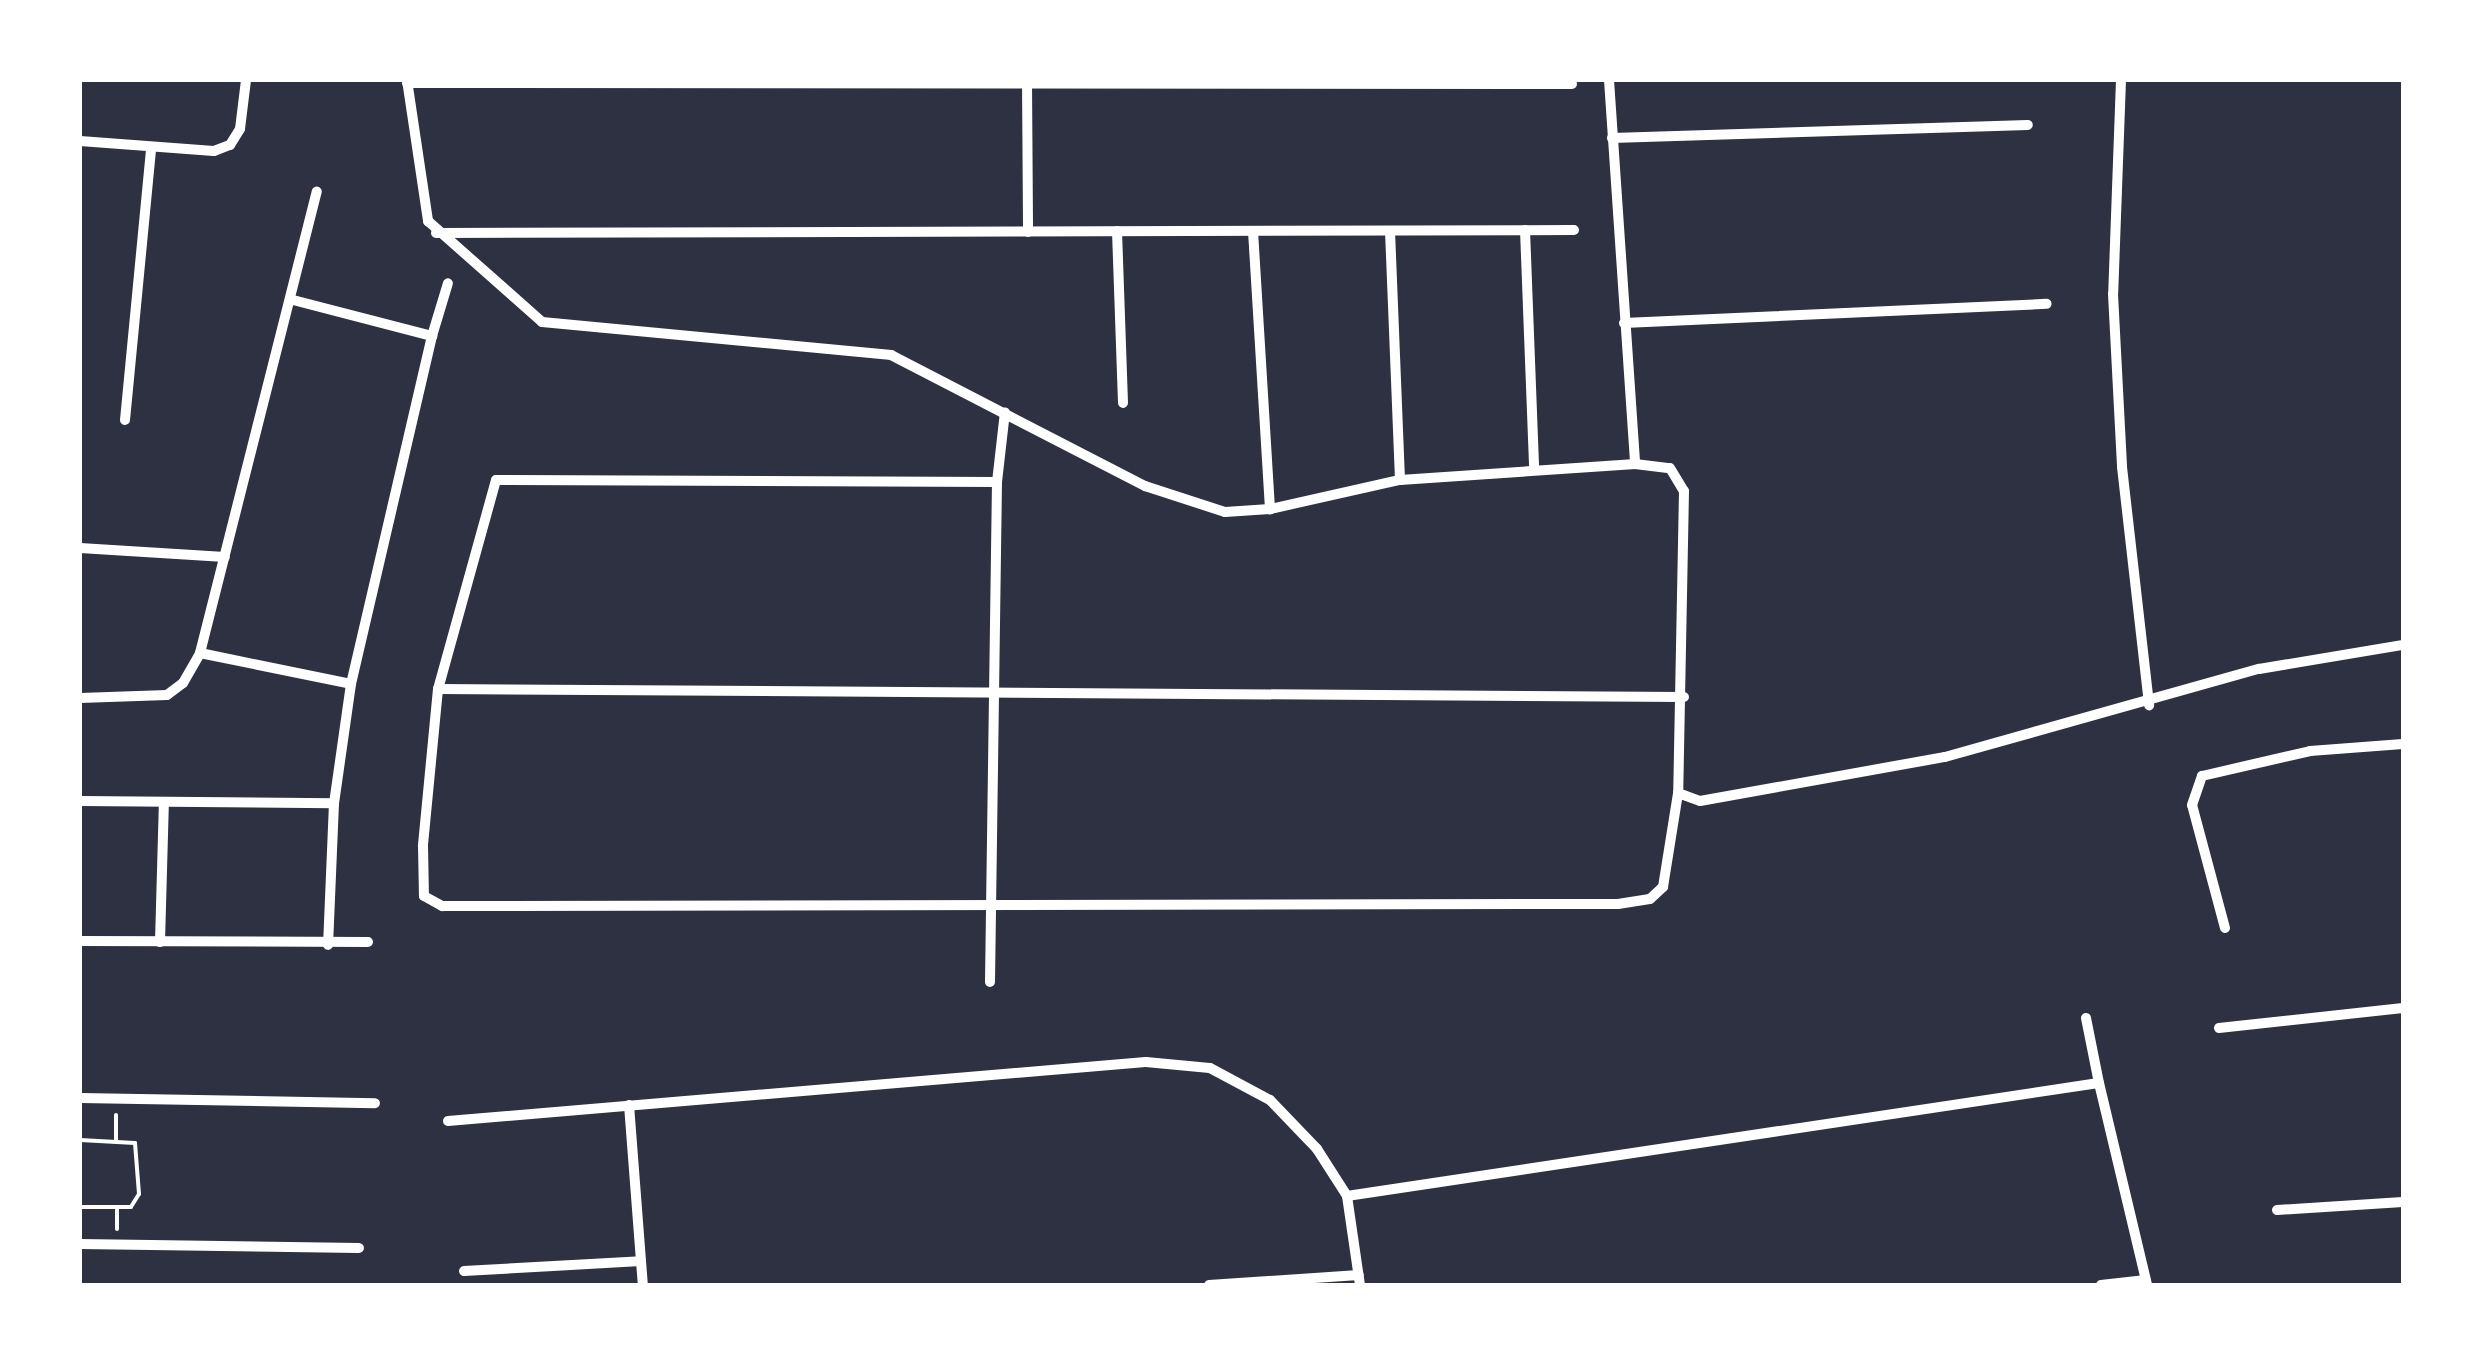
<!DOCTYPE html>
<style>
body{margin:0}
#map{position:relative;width:2483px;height:1365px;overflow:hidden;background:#2d3142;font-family:"Space Grotesk",sans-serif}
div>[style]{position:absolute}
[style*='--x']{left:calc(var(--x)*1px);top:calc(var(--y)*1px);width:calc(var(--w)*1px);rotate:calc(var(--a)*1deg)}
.path>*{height:4px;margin:-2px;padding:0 2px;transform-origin:2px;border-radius:2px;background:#fff}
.minor>*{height:10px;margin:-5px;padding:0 5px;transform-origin:5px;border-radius:5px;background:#fff}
span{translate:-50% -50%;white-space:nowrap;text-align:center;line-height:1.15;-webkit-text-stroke:8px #fff;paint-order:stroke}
.frame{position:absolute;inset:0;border:82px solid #fff;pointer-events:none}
</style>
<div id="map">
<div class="path">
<div style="--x:116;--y:1115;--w:26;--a:90"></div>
<div style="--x:80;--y:1140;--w:55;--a:3.1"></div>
<div style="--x:135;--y:1143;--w:51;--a:85.5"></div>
<div style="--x:139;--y:1194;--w:15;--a:122"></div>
<div style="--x:131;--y:1207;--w:51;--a:180"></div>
<div style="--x:117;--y:1209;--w:20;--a:90"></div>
</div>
<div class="minor">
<div style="--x:407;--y:80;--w:143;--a:81.5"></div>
<div style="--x:428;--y:221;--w:152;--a:41.5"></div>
<div style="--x:542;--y:322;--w:351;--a:5.4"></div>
<div style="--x:891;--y:355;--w:286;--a:27.3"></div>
<div style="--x:1145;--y:486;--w:84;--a:18"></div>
<div style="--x:1225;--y:512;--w:45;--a:-3.8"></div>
<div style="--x:1270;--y:509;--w:133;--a:-12.6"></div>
<div style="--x:1400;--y:480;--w:236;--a:-3.9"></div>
<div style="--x:1635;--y:464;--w:35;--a:7"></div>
<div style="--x:1670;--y:468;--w:27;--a:59"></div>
<div style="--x:1684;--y:491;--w:302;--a:91.1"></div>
<div style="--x:1678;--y:793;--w:23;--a:20"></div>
<div style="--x:1700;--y:801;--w:249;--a:-10.2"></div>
<div style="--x:1945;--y:757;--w:326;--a:-15.7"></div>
<div style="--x:2259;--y:669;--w:146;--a:-9.5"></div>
<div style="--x:1609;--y:80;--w:385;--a:86.1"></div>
<div style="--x:2121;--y:80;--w:214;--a:92.1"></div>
<div style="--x:2113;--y:294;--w:173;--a:87"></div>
<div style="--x:2122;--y:467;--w:240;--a:83.5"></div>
<div style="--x:1027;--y:81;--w:151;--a:89.6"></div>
<div style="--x:407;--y:83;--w:1165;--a:0.05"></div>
<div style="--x:1612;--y:138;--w:416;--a:-1.8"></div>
<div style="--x:80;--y:141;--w:134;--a:4.3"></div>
<div style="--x:214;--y:151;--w:17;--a:-21"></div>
<div style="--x:230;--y:145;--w:19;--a:-58"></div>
<div style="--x:240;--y:129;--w:49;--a:-83"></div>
<div style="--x:1525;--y:230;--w:239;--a:87.8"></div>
<div style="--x:1117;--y:231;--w:172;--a:88"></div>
<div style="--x:1253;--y:231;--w:279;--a:86.5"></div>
<div style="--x:1390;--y:231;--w:249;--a:87.7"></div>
<div style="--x:436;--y:233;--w:1138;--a:-0.15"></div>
<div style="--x:293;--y:300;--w:144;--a:14.5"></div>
<div style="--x:432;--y:336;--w:357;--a:103.1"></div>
<div style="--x:351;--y:684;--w:120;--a:98.1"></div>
<div style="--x:1624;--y:323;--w:423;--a:-2.6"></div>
<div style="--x:432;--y:336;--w:55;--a:-73.2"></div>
<div style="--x:125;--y:420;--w:271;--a:-84.5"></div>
<div style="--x:997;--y:482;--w:501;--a:-179.77"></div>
<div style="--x:496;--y:480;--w:217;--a:105.5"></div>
<div style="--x:438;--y:689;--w:158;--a:95.5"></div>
<div style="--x:423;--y:846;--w:50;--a:88.9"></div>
<div style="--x:424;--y:896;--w:21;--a:29"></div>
<div style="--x:442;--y:906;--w:1176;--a:-0.1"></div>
<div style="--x:1618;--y:904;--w:32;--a:-9"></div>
<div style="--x:1650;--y:899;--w:18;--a:-43"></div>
<div style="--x:1663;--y:887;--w:95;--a:-80.9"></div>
<div style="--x:80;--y:548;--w:145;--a:3.6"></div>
<div style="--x:200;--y:653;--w:154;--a:11.6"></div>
<div style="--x:438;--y:689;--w:1246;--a:0.37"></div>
<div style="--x:80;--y:698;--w:87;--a:-2"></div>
<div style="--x:167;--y:695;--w:20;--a:-37"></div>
<div style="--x:183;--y:683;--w:34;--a:-60"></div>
<div style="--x:200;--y:653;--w:476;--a:-75.8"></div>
<div style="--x:80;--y:801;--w:254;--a:0.5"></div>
<div style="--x:334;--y:803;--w:142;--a:92.4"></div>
<div style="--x:2225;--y:928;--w:127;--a:-105"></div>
<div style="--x:2192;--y:805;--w:31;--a:-71"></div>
<div style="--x:2202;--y:776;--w:111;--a:-13"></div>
<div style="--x:2310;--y:751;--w:93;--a:-4.3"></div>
<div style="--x:80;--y:941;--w:288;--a:0.2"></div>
<div style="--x:160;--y:942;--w:139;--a:-88.4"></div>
<div style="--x:990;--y:982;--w:500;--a:-89.2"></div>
<div style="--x:997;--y:482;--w:70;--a:-83.5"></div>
<div style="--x:2086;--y:1018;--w:66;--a:78.7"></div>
<div style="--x:2219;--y:1028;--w:185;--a:-6.2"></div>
<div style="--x:80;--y:1098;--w:295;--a:1"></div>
<div style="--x:629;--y:1105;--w:181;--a:85.6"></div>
<div style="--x:448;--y:1121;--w:700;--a:-4.83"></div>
<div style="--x:1146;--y:1062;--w:64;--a:5.4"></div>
<div style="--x:1210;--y:1068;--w:68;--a:28.1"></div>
<div style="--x:1270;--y:1100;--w:68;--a:46.2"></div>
<div style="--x:1317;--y:1149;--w:56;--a:57.4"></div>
<div style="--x:1347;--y:1196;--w:90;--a:81.7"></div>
<div style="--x:1347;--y:1196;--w:760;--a:-8.55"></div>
<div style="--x:2099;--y:1083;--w:208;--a:76.6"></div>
<div style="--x:2277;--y:1210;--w:126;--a:-3.6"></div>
<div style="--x:80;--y:1244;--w:279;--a:0.8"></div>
<div style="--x:464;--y:1271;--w:177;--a:-3.2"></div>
<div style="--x:1209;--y:1285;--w:150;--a:-3.8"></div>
<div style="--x:2101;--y:1285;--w:45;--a:-6.3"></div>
</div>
<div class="frame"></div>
</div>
